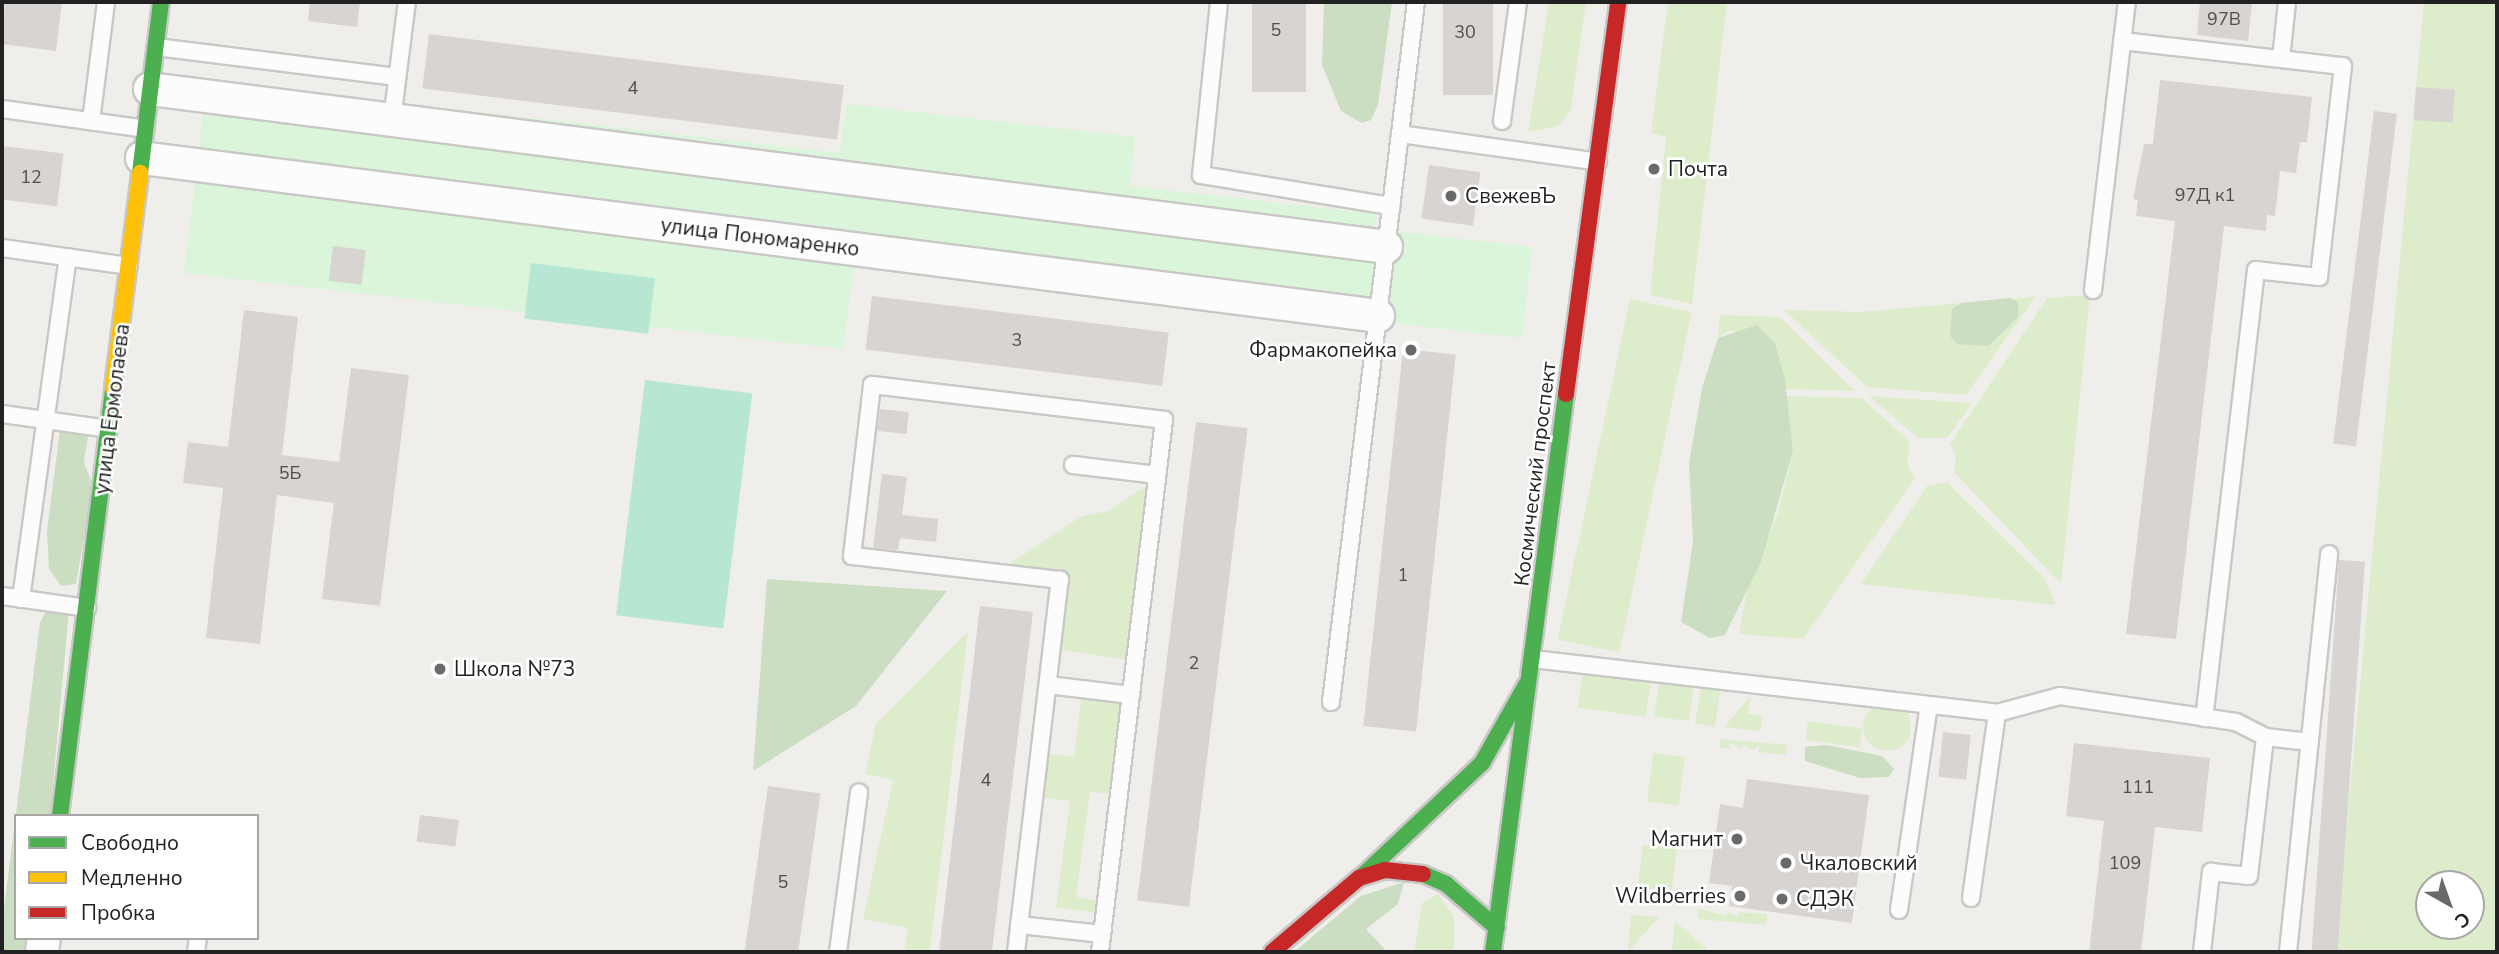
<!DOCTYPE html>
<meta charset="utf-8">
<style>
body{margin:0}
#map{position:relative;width:2499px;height:954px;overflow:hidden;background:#f0eeeb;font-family:"Nunito Sans",sans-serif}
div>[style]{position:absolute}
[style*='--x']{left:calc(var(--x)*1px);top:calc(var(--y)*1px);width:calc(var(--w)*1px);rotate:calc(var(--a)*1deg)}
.grass>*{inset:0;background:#ddeccb;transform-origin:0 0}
.round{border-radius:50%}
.forest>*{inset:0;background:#cbdec1}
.park>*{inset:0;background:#daf5da}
.pitch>*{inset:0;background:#b7e6d2;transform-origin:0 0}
.building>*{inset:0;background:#d7d4d2;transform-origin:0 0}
.roads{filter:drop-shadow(2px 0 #c9c8c7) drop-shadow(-2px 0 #c9c8c7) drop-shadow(0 2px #c9c8c7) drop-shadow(0 -2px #c9c8c7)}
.lane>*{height:16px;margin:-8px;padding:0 8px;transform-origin:8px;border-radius:8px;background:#fdfcfc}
.street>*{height:32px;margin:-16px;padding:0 16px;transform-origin:16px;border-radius:16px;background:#fdfcfc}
.fast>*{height:16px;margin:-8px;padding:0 8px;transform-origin:8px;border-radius:8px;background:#4caf50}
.slow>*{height:16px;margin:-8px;padding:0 8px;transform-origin:8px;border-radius:8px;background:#ffc107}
.jam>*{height:16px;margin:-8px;padding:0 8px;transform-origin:8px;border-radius:8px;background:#c62828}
.dots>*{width:19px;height:19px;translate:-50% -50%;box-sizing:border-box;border:4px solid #fff;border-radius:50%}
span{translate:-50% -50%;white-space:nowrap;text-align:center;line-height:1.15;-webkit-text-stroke:5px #fff;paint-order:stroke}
.number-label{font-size:18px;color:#4f4e4e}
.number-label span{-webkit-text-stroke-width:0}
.poi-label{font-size:21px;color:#222}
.left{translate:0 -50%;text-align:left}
.right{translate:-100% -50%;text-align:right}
.street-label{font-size:21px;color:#222}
.frame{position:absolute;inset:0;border:4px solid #222;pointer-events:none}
.legend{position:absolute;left:14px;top:814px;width:245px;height:126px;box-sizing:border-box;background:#fff;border:2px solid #a7a7a7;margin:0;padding:9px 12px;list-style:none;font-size:21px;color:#222}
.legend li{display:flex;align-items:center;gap:14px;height:35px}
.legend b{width:35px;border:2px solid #a7a7a7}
.north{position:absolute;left:2415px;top:870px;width:70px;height:70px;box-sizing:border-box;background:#fff;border:2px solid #a7a7a7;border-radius:50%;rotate:140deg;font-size:19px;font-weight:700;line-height:28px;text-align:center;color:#222}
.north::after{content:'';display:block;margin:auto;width:24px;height:32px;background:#6a6968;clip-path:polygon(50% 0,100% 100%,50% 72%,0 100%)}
</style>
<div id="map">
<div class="grass">
<div style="clip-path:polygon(1549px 2px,1586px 2px,1571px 109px,1558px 126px,1528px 132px)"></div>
<div style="clip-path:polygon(1668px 2px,1727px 2px,1692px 304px,1650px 295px,1666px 137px,1651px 133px)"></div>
<div style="clip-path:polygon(evenodd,2424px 2px,2497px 2px,2497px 952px,2335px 952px,2424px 2px,2429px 884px,2471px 884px,2471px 926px,2429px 926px,2429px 884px)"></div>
<div style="clip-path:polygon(2090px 295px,2061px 584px,1954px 472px,1956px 456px,1950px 444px,2047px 298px)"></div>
<div style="clip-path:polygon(2036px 296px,1966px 395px,1867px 387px,1784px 310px,1861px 312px,1961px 303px,1952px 309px)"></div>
<div style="left:1630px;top:299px;width:63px;height:348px;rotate:12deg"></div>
<div style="clip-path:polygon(1720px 315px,1780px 317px,1854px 391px,1785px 389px,1785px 379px,1731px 330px,1718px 338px)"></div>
<div style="clip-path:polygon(1786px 396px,1862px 398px,1910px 442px,1907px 464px,1915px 478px,1803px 639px,1739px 634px,1749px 581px,1778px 514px,1793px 451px)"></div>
<div style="clip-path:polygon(1869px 396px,1972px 403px,1947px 438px,1918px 438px)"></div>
<div style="clip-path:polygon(1151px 482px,1128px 660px,1061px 650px,1067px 575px,1002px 569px,1082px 516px,1109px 511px)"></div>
<div style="clip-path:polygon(1947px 482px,2045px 579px,2056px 605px,1861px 584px,1927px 486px)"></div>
<div style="clip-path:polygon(968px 631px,930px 952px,904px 952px,908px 928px,863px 919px,893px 780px,865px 774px,876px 724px)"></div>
<div style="left:1583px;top:669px;width:69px;height:39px;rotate:8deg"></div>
<div style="left:1659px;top:679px;width:35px;height:38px;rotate:7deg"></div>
<div style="left:1701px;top:686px;width:20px;height:38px;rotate:9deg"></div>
<div style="clip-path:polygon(1082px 693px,1127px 698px,1114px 794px,1090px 792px,1076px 897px,1101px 901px,1099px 913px,1056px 907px,1070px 801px,1038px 797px,1043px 753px,1074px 757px)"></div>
<div style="clip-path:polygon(1750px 697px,1748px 714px,1763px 716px,1760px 731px,1724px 727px)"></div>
<div class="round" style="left:1863px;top:703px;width:48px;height:48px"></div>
<div style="left:1808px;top:721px;width:55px;height:19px;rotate:8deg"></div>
<div style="clip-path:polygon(1720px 739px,1787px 745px,1786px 755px,1759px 752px,1759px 745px,1753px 750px,1743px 744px,1742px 749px,1730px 743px,1730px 749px,1719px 747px)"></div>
<div style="left:1653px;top:753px;width:32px;height:49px;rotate:7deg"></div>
<div style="left:1643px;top:845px;width:34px;height:42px;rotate:7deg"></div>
<div style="clip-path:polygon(1438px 894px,1454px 916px,1454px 947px,1450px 952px,1414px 952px,1422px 903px)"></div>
<div style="clip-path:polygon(1698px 908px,1726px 916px,1727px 912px,1738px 917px,1739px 912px,1767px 914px,1766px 925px,1698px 919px)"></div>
<div style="clip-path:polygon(1631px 915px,1659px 917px,1628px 952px)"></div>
<div style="clip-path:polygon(1675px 921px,1710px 952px,1672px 952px)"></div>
</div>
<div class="forest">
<div style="clip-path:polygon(1324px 2px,1392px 2px,1378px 105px,1371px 120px,1362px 123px,1341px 111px,1322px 65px)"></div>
<div style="clip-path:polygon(2010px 298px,2018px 302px,2018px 317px,1988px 346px,1957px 344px,1950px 336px,1952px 309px,1961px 303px)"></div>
<div style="clip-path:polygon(1757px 325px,1775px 343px,1785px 379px,1793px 451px,1761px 562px,1725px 635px,1710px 638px,1681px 622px,1693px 542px,1689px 463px,1702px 388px,1718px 338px)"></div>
<div style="clip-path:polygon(77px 429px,88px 437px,84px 462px,93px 486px,76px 584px,61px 586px,49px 569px,47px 531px,60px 430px)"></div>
<div style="clip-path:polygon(767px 579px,947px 591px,856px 706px,753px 771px)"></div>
<div style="clip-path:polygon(48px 608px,69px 611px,50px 816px,16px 816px,16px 938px,34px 938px,32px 952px,2px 952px,2px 925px,40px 623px)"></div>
<div style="clip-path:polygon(1826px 745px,1882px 756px,1894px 769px,1889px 777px,1860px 778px,1805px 761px,1805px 747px)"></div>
<div style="clip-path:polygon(1404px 882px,1398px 904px,1366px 929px,1387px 952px,1294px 952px,1361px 896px)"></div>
</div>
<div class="park">
<div style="clip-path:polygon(207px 81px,840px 153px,846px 104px,1135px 137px,1130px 186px,1376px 214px,1375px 229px,1532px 247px,1522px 338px,854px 261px,843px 349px,184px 273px)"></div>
</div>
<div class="pitch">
<div style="left:531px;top:263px;width:125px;height:56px;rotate:7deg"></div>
<div style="left:645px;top:380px;width:108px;height:237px;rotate:7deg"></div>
</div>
<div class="building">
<div style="clip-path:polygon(5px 2px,62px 2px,56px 51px,2px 44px)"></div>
<div style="clip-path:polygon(310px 2px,360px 2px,357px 27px,308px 21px)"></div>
<div style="left:1252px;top:2px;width:54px;height:90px"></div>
<div style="left:1443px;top:2px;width:50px;height:93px"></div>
<div style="clip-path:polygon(2200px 2px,2252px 2px,2248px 41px,2197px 35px)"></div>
<div style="left:429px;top:34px;width:418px;height:55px;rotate:7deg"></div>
<div style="clip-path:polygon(2160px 80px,2312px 97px,2307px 142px,2300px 142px,2296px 173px,2280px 171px,2275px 216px,2267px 215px,2266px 231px,2224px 226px,2176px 639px,2126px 634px,2175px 221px,2136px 216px,2138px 200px,2133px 199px,2144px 144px,2153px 144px)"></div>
<div style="left:2416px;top:87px;width:39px;height:33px;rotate:4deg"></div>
<div style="left:2374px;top:111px;width:23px;height:335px;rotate:7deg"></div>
<div style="left:2px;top:146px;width:62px;height:53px;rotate:7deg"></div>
<div style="left:1429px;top:165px;width:52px;height:54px;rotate:8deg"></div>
<div style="left:333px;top:246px;width:33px;height:35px;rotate:7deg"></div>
<div style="left:872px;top:296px;width:299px;height:54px;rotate:7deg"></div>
<div style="clip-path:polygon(244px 310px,298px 317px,282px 455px,339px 462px,351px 368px,409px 375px,380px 606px,322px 599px,334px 503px,277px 495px,260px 644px,206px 638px,223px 488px,183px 483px,188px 442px,228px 447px)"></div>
<div style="left:1403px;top:349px;width:53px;height:379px;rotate:6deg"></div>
<div style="left:880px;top:409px;width:29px;height:22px;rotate:6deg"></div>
<div style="left:1196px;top:422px;width:52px;height:482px;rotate:7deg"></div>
<div style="clip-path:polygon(882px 474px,907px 477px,902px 515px,938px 519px,936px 542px,900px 538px,898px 550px,873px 548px)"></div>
<div style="left:2339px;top:560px;width:26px;height:394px;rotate:4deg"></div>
<div style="clip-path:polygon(980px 606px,1033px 612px,1008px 818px,992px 952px,939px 952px)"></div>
<div style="left:1943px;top:732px;width:28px;height:45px;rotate:6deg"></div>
<div style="clip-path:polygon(2074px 743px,2210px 758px,2202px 832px,2155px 827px,2141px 952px,2089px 952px,2104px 821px,2066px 816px)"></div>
<div style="clip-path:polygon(1747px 779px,1869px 795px,1852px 923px,1729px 906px,1732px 886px,1709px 883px,1720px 804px,1743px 808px)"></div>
<div style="left:768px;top:786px;width:53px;height:167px;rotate:8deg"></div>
<div style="left:420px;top:815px;width:39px;height:27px;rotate:7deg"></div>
</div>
<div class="roads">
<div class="lane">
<div style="--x:1219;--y:2;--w:174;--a:95.9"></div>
<div style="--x:1201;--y:175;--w:193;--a:9.3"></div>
<div style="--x:2122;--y:41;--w:222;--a:6.5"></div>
<div style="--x:2343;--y:66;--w:212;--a:96.5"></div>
<div style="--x:2319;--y:277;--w:63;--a:-173.7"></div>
<div style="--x:2256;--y:270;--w:451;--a:96.6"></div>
<div style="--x:156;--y:47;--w:243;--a:7.1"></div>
<div style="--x:2281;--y:59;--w:57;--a:-84"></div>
<div style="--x:2;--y:109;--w:145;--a:7.9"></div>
<div style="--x:392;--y:120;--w:119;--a:-82.8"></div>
<div style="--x:91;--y:121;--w:120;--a:-82.8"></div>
<div style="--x:1502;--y:121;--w:120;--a:-82.3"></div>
<div style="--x:1400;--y:134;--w:200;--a:8"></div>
<div style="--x:2;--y:248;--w:128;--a:8.1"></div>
<div style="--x:2093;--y:290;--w:290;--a:-83.3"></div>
<div style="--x:2;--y:414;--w:108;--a:8"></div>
<div style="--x:1073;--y:465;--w:85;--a:6.8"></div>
<div style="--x:2;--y:596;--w:86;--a:8"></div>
<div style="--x:21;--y:599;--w:345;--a:-82.2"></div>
<div style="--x:1533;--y:659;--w:467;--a:6.6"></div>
<div style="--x:1997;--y:713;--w:65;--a:-15.1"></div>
<div style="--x:2060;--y:696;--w:178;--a:8.4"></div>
<div style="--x:2236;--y:722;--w:33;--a:27"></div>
<div style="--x:2265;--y:737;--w:45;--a:6.3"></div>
<div style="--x:1048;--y:685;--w:84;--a:6.9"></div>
<div style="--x:1331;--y:702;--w:705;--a:-83.08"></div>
<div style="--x:1971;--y:898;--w:187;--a:-82"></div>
<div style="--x:1899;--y:910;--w:207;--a:-81.7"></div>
<div style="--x:1019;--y:925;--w:83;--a:6.2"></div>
<div style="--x:196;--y:952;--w:14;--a:-82"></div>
<div style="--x:838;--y:952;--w:161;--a:-82.5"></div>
<div style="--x:1016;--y:952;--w:375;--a:-83.3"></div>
<div style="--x:1060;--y:580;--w:209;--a:-173.4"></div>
<div style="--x:852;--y:556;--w:172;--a:-83.3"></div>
<div style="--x:872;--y:385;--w:294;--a:6.8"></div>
<div style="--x:1164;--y:420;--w:536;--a:96.86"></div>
<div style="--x:2202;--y:952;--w:81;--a:-83.6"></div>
<div style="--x:2211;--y:872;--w:38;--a:6"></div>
<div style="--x:2249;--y:876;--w:140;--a:-83.4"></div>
<div style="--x:2288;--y:952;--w:400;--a:-84.1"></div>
</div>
<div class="street">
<div style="--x:150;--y:89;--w:1246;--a:7.28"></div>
<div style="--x:142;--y:158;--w:1246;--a:7.28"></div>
<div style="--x:42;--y:952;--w:14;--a:-82"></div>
</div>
<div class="fast">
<div style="--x:140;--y:173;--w:172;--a:-83"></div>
<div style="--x:60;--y:816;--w:431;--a:-82.9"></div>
<div style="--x:1423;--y:874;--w:25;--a:23"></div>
<div style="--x:1446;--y:884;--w:67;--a:40.8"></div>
<div style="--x:1360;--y:878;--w:168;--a:-43.3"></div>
<div style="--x:1482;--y:763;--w:90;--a:-60.6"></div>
<div style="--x:1493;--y:952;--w:563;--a:-82.55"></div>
</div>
<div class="slow">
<div style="--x:113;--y:388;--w:217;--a:-82.8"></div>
</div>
<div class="jam">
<div style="--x:1566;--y:394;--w:395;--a:-82.4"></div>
<div style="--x:1272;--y:952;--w:114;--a:-40.4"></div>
<div style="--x:1359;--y:878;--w:27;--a:-17"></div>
<div style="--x:1385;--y:870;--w:38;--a:6"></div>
</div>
</div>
<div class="dots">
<div style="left:1654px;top:169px;background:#6a6968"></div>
<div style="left:1451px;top:196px;background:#6a6968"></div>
<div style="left:1411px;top:350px;background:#6a6968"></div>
<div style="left:440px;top:669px;background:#6a6968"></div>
<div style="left:1737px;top:839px;background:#6a6968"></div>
<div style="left:1786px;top:863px;background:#6a6968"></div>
<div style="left:1740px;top:896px;background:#6a6968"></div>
<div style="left:1782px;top:899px;background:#6a6968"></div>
</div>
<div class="number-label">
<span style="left:2224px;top:19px">97В</span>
<span style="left:1276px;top:30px">5</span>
<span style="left:1465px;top:32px">30</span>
<span style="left:633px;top:88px">4</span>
<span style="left:31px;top:177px">12</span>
<span style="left:2205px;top:195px">97Д к1</span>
<span style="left:1017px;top:340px">3</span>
<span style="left:290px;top:473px">5Б</span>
<span style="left:1403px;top:575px">1</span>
<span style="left:1194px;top:663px">2</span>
<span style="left:986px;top:780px">4</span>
<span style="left:2138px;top:787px">111</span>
<span style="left:2125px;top:863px">109</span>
<span style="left:783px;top:882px">5</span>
</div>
<div class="poi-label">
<span class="left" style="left:1668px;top:169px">Почта</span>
<span class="left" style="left:1465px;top:196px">СвежевЪ</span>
<span class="right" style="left:1397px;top:350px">Фармакопейка</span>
<span class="left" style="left:454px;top:669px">Школа №73</span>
<span class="right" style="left:1723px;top:839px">Магнит</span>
<span class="left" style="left:1800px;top:863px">Чкаловский</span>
<span class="right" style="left:1726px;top:896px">Wildberries</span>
<span class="left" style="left:1796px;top:899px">СДЭК</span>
</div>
<div class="street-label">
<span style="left:760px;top:237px;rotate:7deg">улица Пономаренко</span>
<span style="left:112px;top:409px;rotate:-83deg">улица Ермолаева</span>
<span style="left:1535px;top:474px;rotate:-83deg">Космический проспект</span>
</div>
<div class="frame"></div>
<ul class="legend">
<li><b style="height:9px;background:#4caf50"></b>Свободно</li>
<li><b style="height:9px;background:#ffc107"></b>Медленно</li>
<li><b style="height:9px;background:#c62828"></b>Пробка</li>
</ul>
<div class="north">С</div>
</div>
